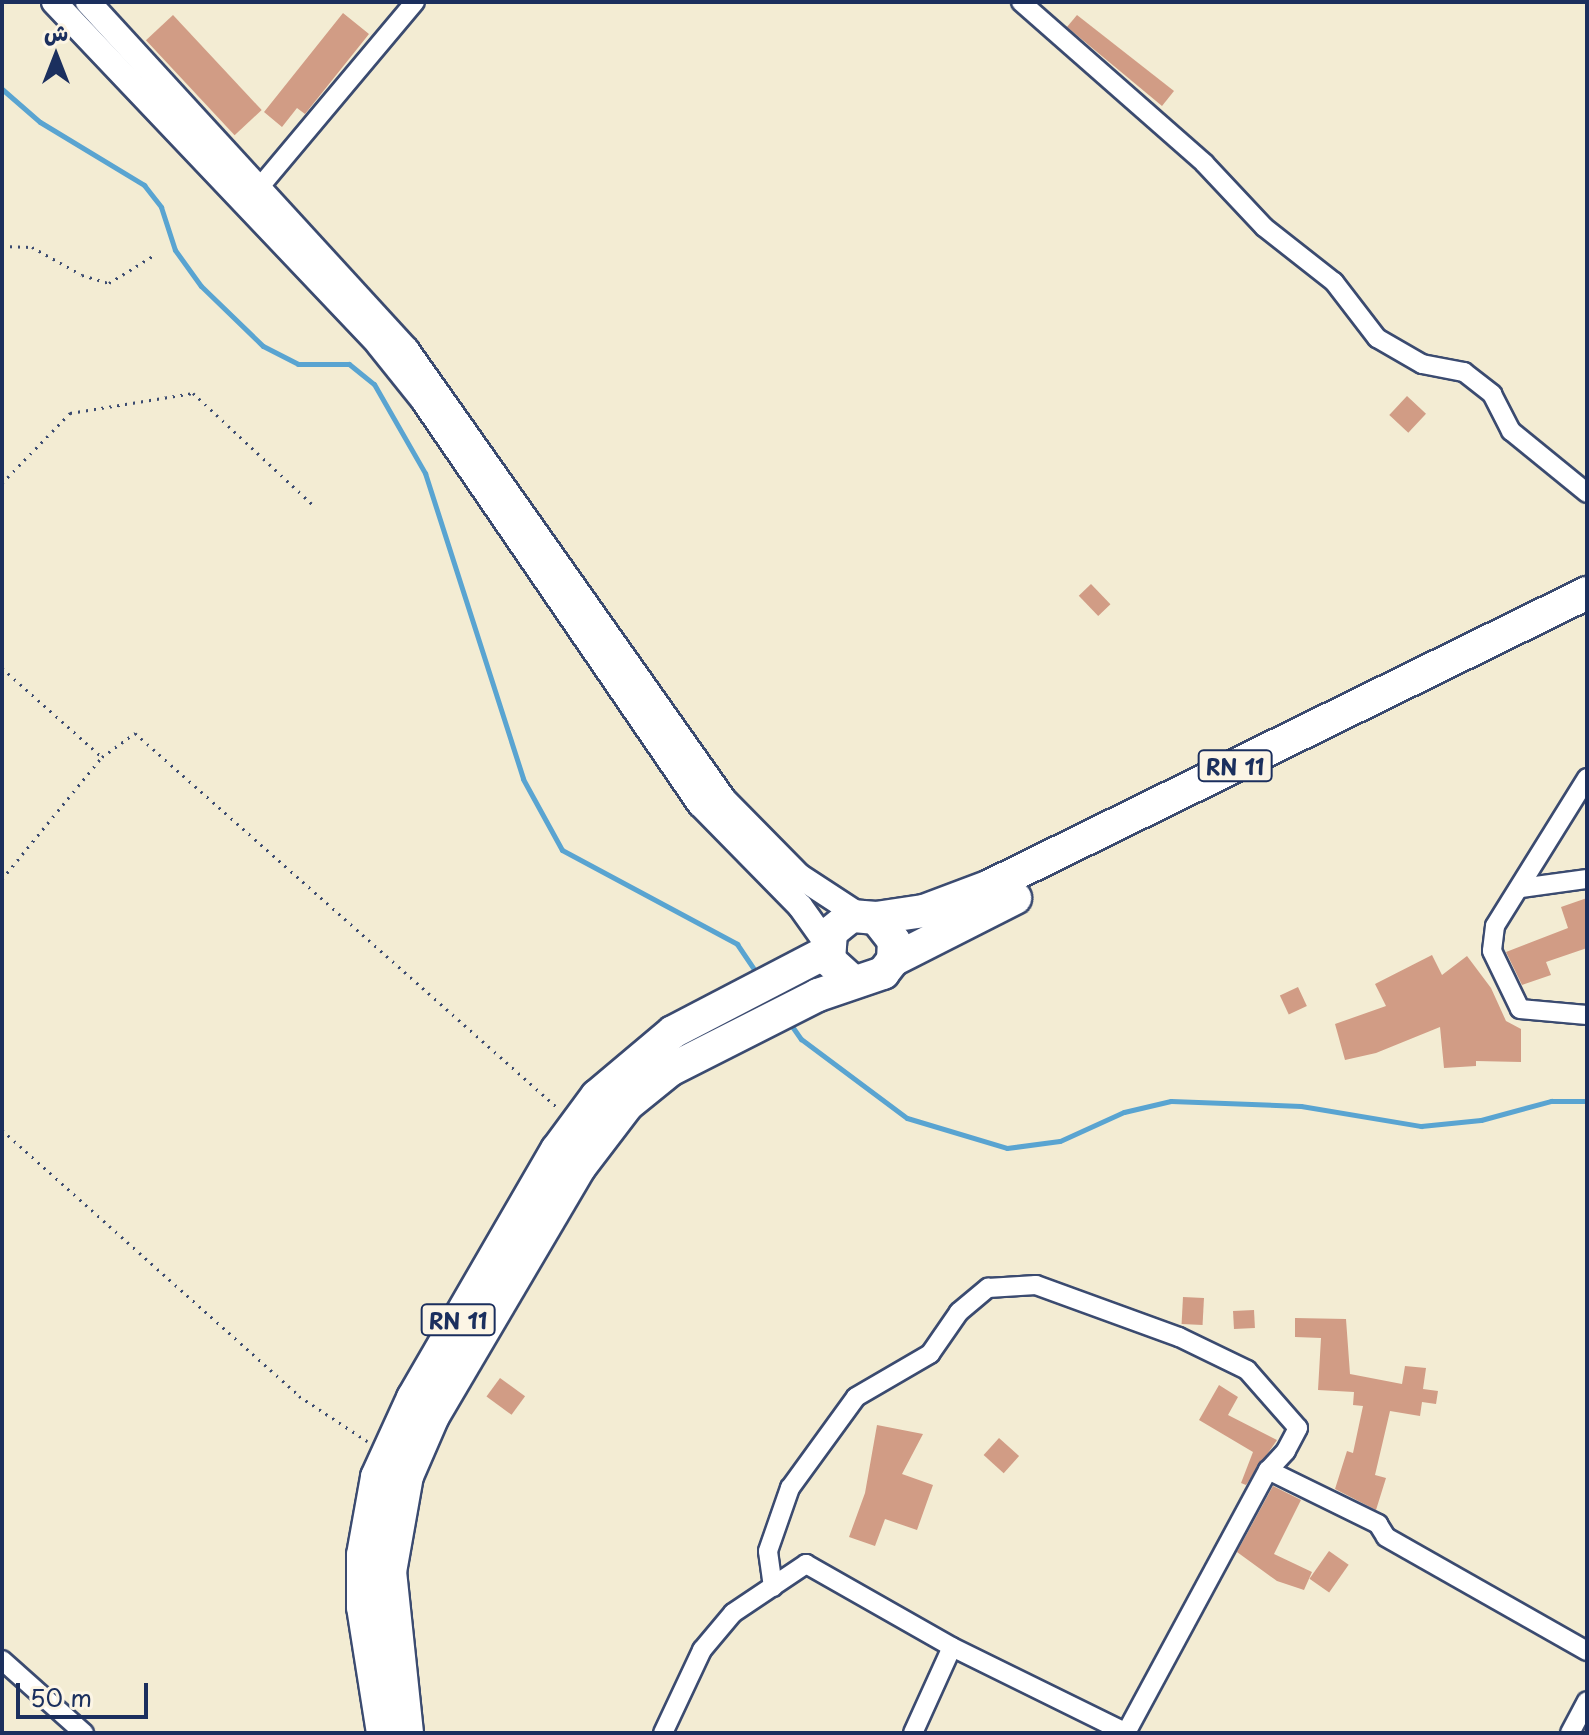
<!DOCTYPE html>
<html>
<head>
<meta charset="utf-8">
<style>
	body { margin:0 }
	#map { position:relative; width:1589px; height:1735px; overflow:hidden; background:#f3ecd3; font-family:"Playpen Sans","Playpen Sans Arabic",sans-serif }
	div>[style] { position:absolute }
	.stream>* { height:5px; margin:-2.5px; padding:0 2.5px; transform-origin:2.5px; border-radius:2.5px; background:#59a4d1 }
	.building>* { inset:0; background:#d19c85; transform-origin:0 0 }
	.path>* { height:3px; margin-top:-1.5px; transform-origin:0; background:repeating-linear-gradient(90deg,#3b4b70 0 2px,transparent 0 8px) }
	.roads { filter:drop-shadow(2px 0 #3b4b70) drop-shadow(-2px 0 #3b4b70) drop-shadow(0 2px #3b4b70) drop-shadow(0 -2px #3b4b70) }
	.street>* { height:18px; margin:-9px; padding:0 9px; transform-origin:9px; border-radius:9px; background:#fff }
	.secondary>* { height:24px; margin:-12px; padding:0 12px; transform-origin:12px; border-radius:12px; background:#fff }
	.highway>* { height:32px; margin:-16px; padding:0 16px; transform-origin:16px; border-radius:16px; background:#fff }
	span { translate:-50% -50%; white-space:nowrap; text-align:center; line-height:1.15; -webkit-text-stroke:6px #fcf5e5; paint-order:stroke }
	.shield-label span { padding:2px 6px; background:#fcf5e5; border:2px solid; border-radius:6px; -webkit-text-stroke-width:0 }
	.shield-label { font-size:22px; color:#1b2f5e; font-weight:700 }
	.frame { position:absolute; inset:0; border:4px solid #1b2f5e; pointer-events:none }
	.north { position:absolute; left:16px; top:16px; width:80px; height:80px; -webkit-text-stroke:6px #fcf5e5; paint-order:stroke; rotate:0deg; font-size:22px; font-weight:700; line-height:32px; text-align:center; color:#1b2f5e }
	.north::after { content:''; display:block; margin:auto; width:28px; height:36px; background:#1b2f5e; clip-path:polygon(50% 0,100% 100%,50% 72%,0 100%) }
	.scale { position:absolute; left:16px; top:1683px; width:132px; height:36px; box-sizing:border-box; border:4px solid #1b2f5e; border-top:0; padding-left:10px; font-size:24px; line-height:28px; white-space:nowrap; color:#1b2f5e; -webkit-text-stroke:6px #fcf5e5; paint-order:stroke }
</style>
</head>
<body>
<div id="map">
	<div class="stream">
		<div style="left:2px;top:89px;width:50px;rotate:41deg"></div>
		<div style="left:40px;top:122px;width:122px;rotate:31.2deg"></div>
		<div style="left:144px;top:185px;width:28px;rotate:52deg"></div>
		<div style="left:161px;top:207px;width:45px;rotate:72deg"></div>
		<div style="left:175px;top:250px;width:44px;rotate:54.2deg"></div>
		<div style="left:201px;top:286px;width:86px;rotate:44.1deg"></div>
		<div style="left:263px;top:346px;width:39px;rotate:27deg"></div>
		<div style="left:298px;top:364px;width:51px"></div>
		<div style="left:349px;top:364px;width:32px;rotate:39deg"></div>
		<div style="left:374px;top:384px;width:103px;rotate:60.2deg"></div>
		<div style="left:425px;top:473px;width:321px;rotate:72.2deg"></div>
		<div style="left:523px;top:779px;width:81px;rotate:61.2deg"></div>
		<div style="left:562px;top:850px;width:199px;rotate:28.2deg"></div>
		<div style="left:737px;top:944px;width:40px;rotate:56deg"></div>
		<div style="left:789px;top:1022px;width:21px;rotate:55deg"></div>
		<div style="left:801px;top:1039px;width:132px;rotate:36.7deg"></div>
		<div style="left:907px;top:1118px;width:104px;rotate:16.7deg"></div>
		<div style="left:1007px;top:1148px;width:53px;rotate:-7.5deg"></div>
		<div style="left:1060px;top:1141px;width:70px;rotate:-24.4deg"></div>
		<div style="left:1124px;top:1112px;width:48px;rotate:-13.2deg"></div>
		<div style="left:1171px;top:1101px;width:130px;rotate:2.2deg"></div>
		<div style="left:1301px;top:1106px;width:122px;rotate:9.5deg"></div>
		<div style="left:1421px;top:1126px;width:60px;rotate:-5.7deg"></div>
		<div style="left:1481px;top:1120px;width:73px;rotate:-15.2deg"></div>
		<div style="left:1551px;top:1101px;width:36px"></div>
	</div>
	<div class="building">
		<div style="clip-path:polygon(343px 13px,369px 34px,305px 114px,297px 108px,282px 127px,264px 112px)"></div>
		<div style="left:173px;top:15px;width:130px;height:37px;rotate:47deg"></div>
		<div style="clip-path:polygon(1077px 15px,1174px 91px,1162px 106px,1067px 27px)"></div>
		<div style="left:1407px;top:396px;width:26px;height:26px;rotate:43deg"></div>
		<div style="left:1091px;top:584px;width:28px;height:17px;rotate:46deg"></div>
		<div style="clip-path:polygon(1587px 898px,1587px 948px,1546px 962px,1551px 975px,1522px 985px,1506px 952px,1568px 928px,1561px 907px)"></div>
		<div style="clip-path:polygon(1432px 955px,1442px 975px,1467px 956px,1491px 988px,1506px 1021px,1521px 1029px,1521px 1062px,1476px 1061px,1476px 1066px,1444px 1068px,1440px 1027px,1376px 1053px,1345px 1060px,1335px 1024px,1386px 1006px,1375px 984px)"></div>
		<div style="left:1298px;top:987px;width:21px;height:20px;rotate:65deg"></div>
		<div style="left:1183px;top:1297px;width:21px;height:27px;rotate:3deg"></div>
		<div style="left:1254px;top:1310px;width:18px;height:21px;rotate:87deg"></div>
		<div style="clip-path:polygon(1295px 1318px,1346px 1319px,1350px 1374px,1402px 1384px,1405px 1366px,1426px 1368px,1423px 1389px,1438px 1391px,1436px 1404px,1422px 1402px,1420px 1416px,1390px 1411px,1375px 1475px,1386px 1478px,1376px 1510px,1335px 1489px,1347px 1451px,1353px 1453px,1363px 1406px,1353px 1405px,1354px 1392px,1318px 1390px,1321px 1338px,1295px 1337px)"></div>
		<div style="left:500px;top:1378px;width:31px;height:23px;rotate:36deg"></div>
		<div style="clip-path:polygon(1219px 1385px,1238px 1397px,1228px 1415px,1277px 1440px,1246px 1485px,1241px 1483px,1253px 1452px,1199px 1420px)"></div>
		<div style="clip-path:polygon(877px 1425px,923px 1434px,902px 1474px,933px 1485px,917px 1530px,885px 1519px,875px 1546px,849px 1537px,865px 1493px)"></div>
		<div style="left:999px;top:1438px;width:27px;height:23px;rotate:42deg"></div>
		<div style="clip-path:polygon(1273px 1486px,1301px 1500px,1274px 1554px,1312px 1572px,1304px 1590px,1277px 1581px,1237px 1552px)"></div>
		<div style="left:1329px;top:1551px;width:24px;height:34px;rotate:35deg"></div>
	</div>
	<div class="path">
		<div style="left:2px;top:246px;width:30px;rotate:2deg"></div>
		<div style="left:32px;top:247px;width:57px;rotate:29.2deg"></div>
		<div style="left:82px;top:275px;width:28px;rotate:17deg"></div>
		<div style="left:109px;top:283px;width:55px;rotate:-31.7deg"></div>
		<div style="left:2px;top:483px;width:98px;rotate:-45.8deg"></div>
		<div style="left:70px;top:413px;width:125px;rotate:-9.2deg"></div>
		<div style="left:193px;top:393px;width:164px;rotate:43deg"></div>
		<div style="left:2px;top:668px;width:134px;rotate:41.7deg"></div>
		<div style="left:102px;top:757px;width:41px;rotate:-36deg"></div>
		<div style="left:135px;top:733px;width:565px;rotate:41.56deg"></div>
		<div style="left:2px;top:879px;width:158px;rotate:-50.7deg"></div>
		<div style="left:2px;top:1130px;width:399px;rotate:41.8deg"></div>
		<div style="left:299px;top:1396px;width:82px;rotate:33.5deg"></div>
	</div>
	<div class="roads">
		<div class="street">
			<div style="left:1021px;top:2px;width:244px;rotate:41.3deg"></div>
			<div style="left:1204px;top:163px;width:88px;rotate:46.8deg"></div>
			<div style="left:1264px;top:227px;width:89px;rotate:38.2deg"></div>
			<div style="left:1334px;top:282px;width:71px;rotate:52.5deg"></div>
			<div style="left:1377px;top:338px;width:52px;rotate:30deg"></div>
			<div style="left:1422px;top:364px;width:43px;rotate:10.8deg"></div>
			<div style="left:1464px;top:372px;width:36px;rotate:38deg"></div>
			<div style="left:1492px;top:394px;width:42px;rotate:62.8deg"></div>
			<div style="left:1511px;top:431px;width:98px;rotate:39.2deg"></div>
			<div style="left:258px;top:189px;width:244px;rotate:-50deg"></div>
			<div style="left:1587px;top:778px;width:174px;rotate:121.9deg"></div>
			<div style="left:1495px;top:926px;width:25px;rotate:97deg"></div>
			<div style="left:1492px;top:951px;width:64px;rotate:64.2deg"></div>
			<div style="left:1520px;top:1009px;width:67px;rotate:5.1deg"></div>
			<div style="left:1521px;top:888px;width:67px;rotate:-7.8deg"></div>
			<div style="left:1268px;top:1470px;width:123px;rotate:26.1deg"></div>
			<div style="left:1378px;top:1524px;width:15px;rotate:58deg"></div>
			<div style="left:1386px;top:1537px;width:231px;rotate:29.6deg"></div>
			<div style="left:773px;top:1587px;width:36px;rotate:-98deg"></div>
			<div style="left:768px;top:1551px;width:67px;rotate:-70.8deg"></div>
			<div style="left:790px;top:1488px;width:112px;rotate:-54deg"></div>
			<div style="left:856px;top:1397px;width:86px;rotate:-30.2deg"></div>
			<div style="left:930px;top:1354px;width:51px;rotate:-55.4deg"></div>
			<div style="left:959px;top:1312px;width:38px;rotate:-40deg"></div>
			<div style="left:988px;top:1288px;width:48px;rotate:-3.6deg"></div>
			<div style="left:1036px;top:1285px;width:152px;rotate:20deg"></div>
			<div style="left:1179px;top:1337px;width:76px;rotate:25.9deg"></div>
			<div style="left:1247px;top:1370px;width:77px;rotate:48.7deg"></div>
			<div style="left:1298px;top:1428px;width:26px;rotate:118deg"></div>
			<div style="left:1286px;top:1451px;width:26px;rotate:133deg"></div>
			<div style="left:1268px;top:1470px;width:299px;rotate:118.4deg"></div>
			<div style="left:2px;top:1660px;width:110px;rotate:41.7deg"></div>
			<div style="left:663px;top:1733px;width:92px;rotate:-64.8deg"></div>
			<div style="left:702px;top:1650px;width:48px;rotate:-50deg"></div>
			<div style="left:733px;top:1613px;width:88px;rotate:-33.9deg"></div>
			<div style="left:806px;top:1564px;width:168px;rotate:29.6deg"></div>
			<div style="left:952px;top:1647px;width:195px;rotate:26.2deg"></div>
			<div style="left:913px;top:1733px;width:94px;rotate:-65.6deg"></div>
			<div style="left:1570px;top:1733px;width:36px;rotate:-62deg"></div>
		</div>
		<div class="secondary">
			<div style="left:54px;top:2px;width:473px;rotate:46.5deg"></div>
			<div style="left:379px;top:345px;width:70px;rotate:51.3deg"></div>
			<div style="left:423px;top:400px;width:490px;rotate:55.6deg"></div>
			<div style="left:700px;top:804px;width:143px;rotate:45.6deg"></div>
			<div style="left:800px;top:906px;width:47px;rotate:54.6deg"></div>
			<div style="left:88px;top:2px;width:471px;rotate:47.5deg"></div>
			<div style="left:406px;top:349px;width:552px;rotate:54.81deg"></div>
			<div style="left:724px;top:800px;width:107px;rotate:45.4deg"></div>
			<div style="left:799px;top:876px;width:69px;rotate:33.2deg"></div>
		</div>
		<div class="highway">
			<div style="left:876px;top:918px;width:49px;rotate:-8.3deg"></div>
			<div style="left:924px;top:911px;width:71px;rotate:-20.7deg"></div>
			<div style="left:990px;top:886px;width:665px;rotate:-26.14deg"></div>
			<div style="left:893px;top:960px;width:137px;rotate:-26.9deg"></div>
			<div style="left:383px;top:1733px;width:128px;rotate:-99deg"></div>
			<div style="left:363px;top:1607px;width:52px;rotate:-90deg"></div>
			<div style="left:363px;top:1555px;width:79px;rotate:-79.8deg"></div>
			<div style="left:377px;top:1477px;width:87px;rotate:-65.5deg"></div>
			<div style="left:413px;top:1398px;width:287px;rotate:-59.9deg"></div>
			<div style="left:557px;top:1150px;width:67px;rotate:-53.5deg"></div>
			<div style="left:597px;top:1096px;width:99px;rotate:-40.1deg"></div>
			<div style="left:673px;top:1032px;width:174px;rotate:-27.5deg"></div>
			<div style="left:407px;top:1733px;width:162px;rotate:-96deg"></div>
			<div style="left:390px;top:1572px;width:97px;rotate:-80deg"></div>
			<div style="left:407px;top:1476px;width:65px;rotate:-66.6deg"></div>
			<div style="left:433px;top:1416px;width:288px;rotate:-59.5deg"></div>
			<div style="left:579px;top:1168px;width:81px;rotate:-52.6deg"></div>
			<div style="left:628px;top:1104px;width:54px;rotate:-39deg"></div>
			<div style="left:670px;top:1070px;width:166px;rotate:-26.9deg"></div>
			<div style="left:818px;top:995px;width:69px;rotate:-18.7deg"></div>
			<div style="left:883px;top:973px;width:16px;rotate:-52deg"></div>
			<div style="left:893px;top:960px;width:19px;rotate:-87deg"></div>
			<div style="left:894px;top:941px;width:29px;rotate:-128deg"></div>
			<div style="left:876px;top:918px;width:25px;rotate:-175deg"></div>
			<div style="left:851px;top:916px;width:26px;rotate:141deg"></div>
			<div style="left:831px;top:932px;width:28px;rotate:94deg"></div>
			<div style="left:829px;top:960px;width:30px;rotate:42deg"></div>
		</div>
	</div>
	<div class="shield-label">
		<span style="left:1235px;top:766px">RN 11</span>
		<span style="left:458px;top:1320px">RN 11</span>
	</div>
	<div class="frame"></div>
	<div class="north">ش</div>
	<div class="scale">50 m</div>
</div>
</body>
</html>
